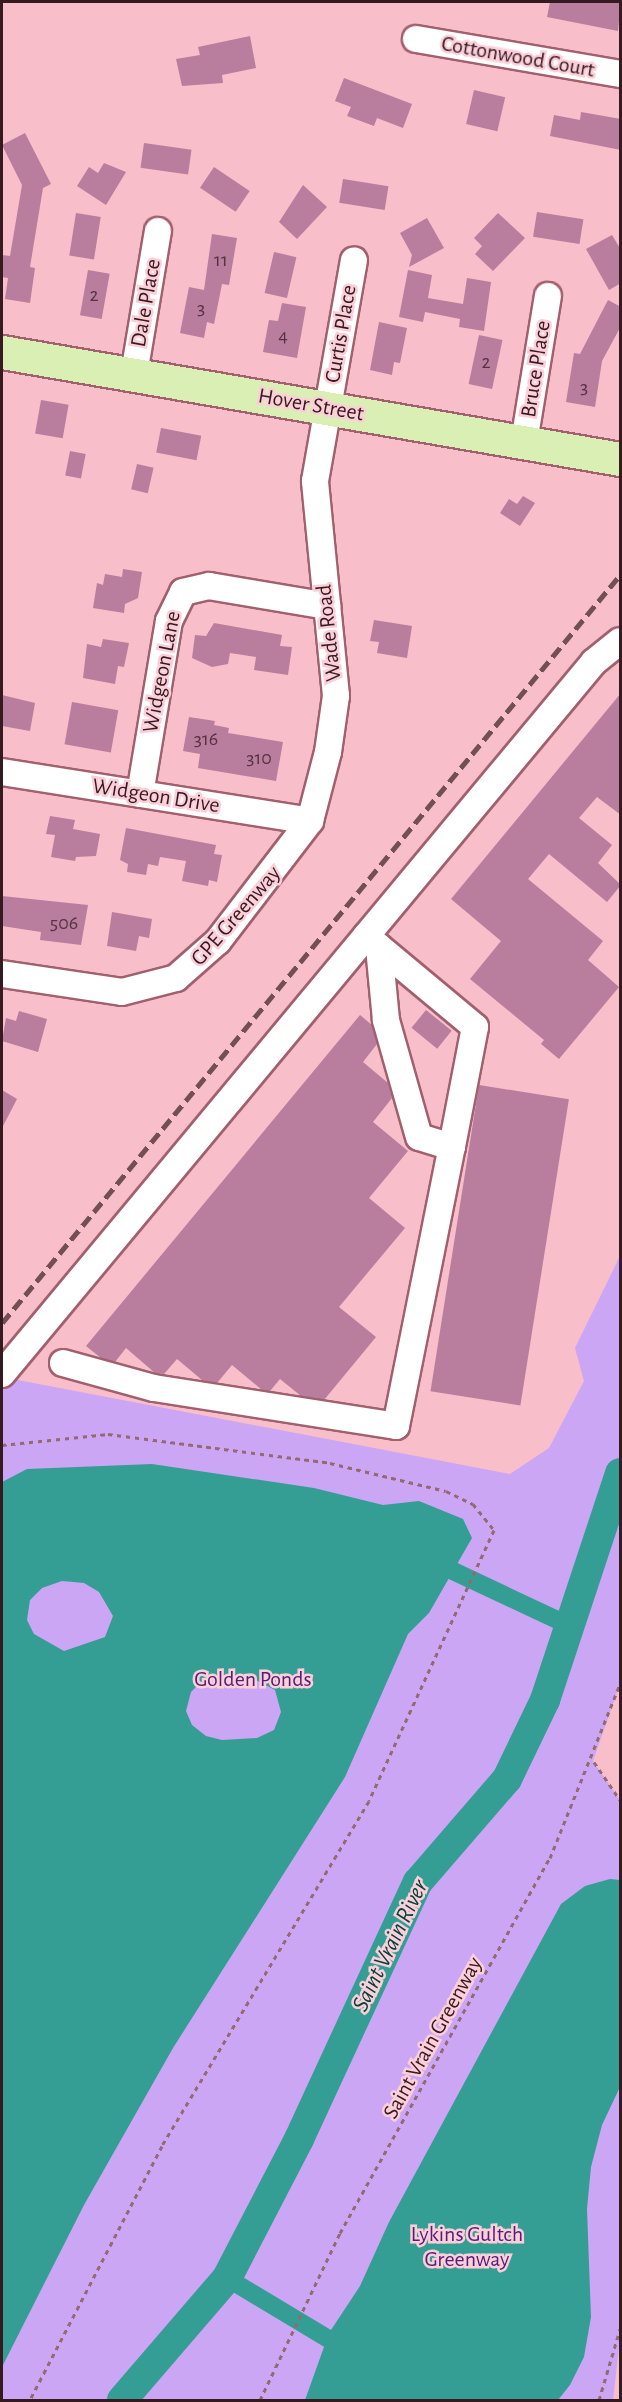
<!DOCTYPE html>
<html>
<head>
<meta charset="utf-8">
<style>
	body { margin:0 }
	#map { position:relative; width:622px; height:2402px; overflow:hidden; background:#f8bec9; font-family:"Alegreya Sans",sans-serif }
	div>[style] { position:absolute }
	.green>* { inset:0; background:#cba6f5 }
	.water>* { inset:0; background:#359e94 }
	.canal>* { height:18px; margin:-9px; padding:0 9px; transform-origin:9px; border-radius:9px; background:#359e94 }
	.river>* { height:30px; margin:-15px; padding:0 15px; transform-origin:15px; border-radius:15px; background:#359e94 }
	.building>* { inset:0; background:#b97d9e; transform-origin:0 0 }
	.path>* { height:3px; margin-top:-1.5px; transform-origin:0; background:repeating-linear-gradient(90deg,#936972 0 4.5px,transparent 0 9px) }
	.roads { filter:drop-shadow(2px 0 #a1606e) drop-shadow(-2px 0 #a1606e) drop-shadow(0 2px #a1606e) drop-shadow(0 -2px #a1606e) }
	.minor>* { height:26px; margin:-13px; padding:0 13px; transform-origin:13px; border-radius:13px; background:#fff }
	.major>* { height:33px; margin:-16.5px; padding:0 16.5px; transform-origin:16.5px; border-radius:16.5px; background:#d9efb3 }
	.rail>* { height:4.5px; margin-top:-2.25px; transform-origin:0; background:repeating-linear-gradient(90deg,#724e55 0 12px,transparent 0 18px) }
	span { translate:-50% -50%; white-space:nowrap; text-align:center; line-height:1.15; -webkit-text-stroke:5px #fccfd8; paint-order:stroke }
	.number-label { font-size:20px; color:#563340 }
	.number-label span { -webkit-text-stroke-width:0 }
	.street-label { font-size:22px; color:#351a20 }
	.park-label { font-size:22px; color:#521e7b }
	.water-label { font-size:24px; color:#02433e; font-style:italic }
	.frame { position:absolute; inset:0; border:3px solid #351a20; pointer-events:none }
</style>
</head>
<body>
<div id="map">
	<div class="green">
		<div style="clip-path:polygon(620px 1256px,620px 1684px,593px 1761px,620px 1800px,620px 2339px,613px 2400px,2px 2400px,2px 1377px,510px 1474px,549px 1448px,584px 1381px,575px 1348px)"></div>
	</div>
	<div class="water">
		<div style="clip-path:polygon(evenodd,152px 1464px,314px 1488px,383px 1505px,419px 1501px,463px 1519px,472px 1538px,429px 1613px,408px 1634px,345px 1777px,173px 2048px,84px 2205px,2px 2367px,2px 1482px,27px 1469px,152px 1464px,62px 1581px,84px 1583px,99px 1592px,113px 1616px,105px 1637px,64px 1651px,34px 1634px,27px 1620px,30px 1600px,42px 1588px,62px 1581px,152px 1464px,221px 1676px,250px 1677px,275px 1690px,281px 1712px,274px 1730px,257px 1738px,222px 1740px,206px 1736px,192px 1725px,186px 1711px,191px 1692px,199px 1684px,221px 1676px)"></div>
		<div style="clip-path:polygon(610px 1879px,620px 1880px,620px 2087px,602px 2125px,591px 2167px,587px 2209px,591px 2317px,584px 2357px,570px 2385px,558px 2400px,305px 2400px,329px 2333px,360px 2286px,389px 2222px,561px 1904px,585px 1886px)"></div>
	</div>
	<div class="canal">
		<div style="left:451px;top:1570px;width:129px;rotate:25.2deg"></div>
		<div style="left:227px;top:2278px;width:117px;rotate:31deg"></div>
	</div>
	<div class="river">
		<div style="left:122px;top:2400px;width:161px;rotate:-49.3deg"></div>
		<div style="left:227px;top:2278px;width:157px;rotate:-62.6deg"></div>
		<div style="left:299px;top:2139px;width:283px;rotate:-65.2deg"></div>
		<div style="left:418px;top:1882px;width:136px;rotate:-49.2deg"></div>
		<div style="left:507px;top:1779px;width:88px;rotate:-64.3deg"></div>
		<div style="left:545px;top:1700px;width:239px;rotate:-71.7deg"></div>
	</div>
	<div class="building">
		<div style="clip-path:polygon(550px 2px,621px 2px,618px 31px,547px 17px)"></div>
		<div style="clip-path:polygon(250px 36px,256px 68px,222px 75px,223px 83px,182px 86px,176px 59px,200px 55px,198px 47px)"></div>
		<div style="clip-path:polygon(344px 78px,412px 104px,403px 128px,377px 118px,374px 126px,347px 116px,351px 107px,335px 101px)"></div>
		<div style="left:474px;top:90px;width:32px;height:35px;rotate:13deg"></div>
		<div style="clip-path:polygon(581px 112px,621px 119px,621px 150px,550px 136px,554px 115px,580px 120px)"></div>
		<div style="clip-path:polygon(25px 133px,51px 184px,43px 188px,30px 267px,35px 268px,30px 303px,5px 299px,8px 278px,2px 277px,2px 255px,10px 256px,22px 185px,2px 145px)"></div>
		<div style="left:144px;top:143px;width:48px;height:25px;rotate:8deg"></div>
		<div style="clip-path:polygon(104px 163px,126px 172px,106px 205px,77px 186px,89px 167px,98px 173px)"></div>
		<div style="left:214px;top:167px;width:43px;height:25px;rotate:34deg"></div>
		<div style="left:343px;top:179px;width:46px;height:24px;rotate:9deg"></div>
		<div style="clip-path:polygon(303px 185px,327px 207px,297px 239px,279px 222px)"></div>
		<div style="left:537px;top:212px;width:47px;height:25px;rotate:9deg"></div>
		<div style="left:76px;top:213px;width:25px;height:43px;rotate:9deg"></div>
		<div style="clip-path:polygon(498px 213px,525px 238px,493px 271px,475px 254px,482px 246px,474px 238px)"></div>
		<div style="clip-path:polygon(427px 218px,444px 248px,409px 267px,412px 255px,400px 233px)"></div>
		<div style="clip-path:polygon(212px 234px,237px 238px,229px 285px,222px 284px,214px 324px,207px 322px,204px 338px,180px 333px,189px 287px,204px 290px)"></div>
		<div style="clip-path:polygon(612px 235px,621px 250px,621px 283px,609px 290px,586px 249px)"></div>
		<div style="left:274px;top:252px;width:23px;height:42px;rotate:13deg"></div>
		<div style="left:88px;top:270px;width:22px;height:46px;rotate:10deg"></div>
		<div style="clip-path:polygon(408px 270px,432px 275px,428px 298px,463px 304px,467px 278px,491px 282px,484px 331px,459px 327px,460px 319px,425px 312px,423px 322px,399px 317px)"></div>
		<div style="clip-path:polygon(608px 300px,621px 307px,621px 326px,602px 361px,595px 407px,566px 402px,574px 353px,580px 354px)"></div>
		<div style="clip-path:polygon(282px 303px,306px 307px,297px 358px,263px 352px,269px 320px,278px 321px)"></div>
		<div style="clip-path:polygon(379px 322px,407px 328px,400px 363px,394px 362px,392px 375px,370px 370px)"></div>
		<div style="left:479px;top:335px;width:24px;height:50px;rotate:12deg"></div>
		<div style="left:41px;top:400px;width:28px;height:34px;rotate:10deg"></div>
		<div style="left:161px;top:428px;width:41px;height:25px;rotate:11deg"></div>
		<div style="left:70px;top:451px;width:16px;height:25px;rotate:11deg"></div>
		<div style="left:137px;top:464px;width:17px;height:26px;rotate:13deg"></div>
		<div style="clip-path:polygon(523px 496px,535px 503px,520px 526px,500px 513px,509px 499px,517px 504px)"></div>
		<div style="clip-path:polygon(123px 569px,142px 572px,138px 598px,125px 604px,124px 613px,93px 608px,97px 583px,103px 585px,105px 574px,122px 577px)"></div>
		<div style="clip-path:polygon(374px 620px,412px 626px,407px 658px,377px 653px,379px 642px,370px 641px)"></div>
		<div style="clip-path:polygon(214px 623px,282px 635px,280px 646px,292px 647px,288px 675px,254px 670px,256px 657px,230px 653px,228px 664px,212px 667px,192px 658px,195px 635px,206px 636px)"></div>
		<div style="clip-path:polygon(103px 639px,129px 643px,124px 667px,118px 666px,115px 684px,83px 678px,87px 644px,101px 647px)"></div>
		<div style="clip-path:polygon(621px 693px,621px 815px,597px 797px,579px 818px,612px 845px,598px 863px,621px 885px,607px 902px,549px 854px,528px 879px,603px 941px,588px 960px,619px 987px,559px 1059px,541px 1044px,544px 1040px,470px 979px,501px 941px,451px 899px)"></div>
		<div style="clip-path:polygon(2px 695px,35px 703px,30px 731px,2px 726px)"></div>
		<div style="left:72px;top:702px;width:47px;height:43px;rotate:10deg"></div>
		<div style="clip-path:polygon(189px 717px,215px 721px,214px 725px,229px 728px,228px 733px,283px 742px,276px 781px,198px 768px,200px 754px,183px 751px)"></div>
		<div style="clip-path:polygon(50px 816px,75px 820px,73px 829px,100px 834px,96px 856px,76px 857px,75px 861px,51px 857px,55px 835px,46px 834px)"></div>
		<div style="clip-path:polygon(126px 828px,216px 845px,214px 854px,222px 855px,217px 882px,209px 880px,208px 886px,182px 881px,186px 861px,160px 857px,158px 866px,148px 864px,146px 875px,127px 872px,128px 864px,120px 860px)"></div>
		<div style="clip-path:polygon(2px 896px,88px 905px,81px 945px,40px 940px,41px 932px,2px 926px)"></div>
		<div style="clip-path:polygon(112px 912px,152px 919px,149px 938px,139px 936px,136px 951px,107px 946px)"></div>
		<div style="left:426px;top:1010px;width:33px;height:23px;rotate:39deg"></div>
		<div style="clip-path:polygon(19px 1011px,47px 1019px,38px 1052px,2px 1041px,6px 1018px,16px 1021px)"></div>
		<div style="clip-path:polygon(360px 1015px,372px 1025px,377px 1044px,363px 1062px,388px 1083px,392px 1098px,373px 1122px,408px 1151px,369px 1198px,405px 1228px,339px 1307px,376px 1337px,324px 1400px,301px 1396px,280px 1379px,270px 1391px,262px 1390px,232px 1365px,217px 1383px,202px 1380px,177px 1359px,164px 1374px,155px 1373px,126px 1348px,115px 1362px,101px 1358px,86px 1346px)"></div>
		<div style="left:479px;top:1085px;width:91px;height:310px;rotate:9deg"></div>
		<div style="clip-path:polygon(2px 1090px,17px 1099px,2px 1128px)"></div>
	</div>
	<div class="path">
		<div style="left:2px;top:1445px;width:107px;rotate:-5.9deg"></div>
		<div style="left:108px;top:1434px;width:224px;rotate:7.4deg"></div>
		<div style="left:330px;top:1463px;width:119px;rotate:13.6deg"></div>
		<div style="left:446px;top:1491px;width:30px;rotate:26deg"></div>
		<div style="left:473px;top:1504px;width:33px;rotate:51deg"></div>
		<div style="left:494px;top:1530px;width:298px;rotate:114.8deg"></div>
		<div style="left:369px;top:1801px;width:402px;rotate:121deg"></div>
		<div style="left:162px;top:2146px;width:286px;rotate:117.5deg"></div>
		<div style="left:594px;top:1762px;width:46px;rotate:55.6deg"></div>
		<div style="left:260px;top:2400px;width:185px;rotate:-64.4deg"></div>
		<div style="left:340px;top:2233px;width:430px;rotate:-60.8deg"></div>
		<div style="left:550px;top:1858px;width:188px;rotate:-68.1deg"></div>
		<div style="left:599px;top:2400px;width:74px;rotate:-73.5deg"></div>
	</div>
	<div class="roads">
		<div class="minor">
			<div style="left:416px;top:39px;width:207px;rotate:9.7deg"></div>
			<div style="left:134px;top:374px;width:145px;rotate:-80.5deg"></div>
			<div style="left:524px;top:442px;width:148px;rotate:-80.7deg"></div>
			<div style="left:2px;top:772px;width:312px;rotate:9deg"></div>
			<div style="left:140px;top:794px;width:175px;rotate:-80.5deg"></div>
			<div style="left:169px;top:621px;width:32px;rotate:-64deg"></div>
			<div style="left:183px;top:592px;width:27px;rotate:-13deg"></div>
			<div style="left:209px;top:586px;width:120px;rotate:9.6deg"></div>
			<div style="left:366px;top:936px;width:17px;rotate:40deg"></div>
			<div style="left:379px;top:947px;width:125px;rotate:39.8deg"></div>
			<div style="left:475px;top:1027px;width:122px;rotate:100.9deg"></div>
			<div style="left:452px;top:1147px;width:34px;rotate:-163deg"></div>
			<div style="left:419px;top:1137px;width:122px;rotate:-105.8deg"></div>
			<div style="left:386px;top:1020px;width:73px;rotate:-95.5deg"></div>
			<div style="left:2px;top:974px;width:121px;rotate:8.5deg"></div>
			<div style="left:122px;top:992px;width:56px;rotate:-14.5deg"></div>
			<div style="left:176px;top:978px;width:56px;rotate:-41.4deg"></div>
			<div style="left:218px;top:941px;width:151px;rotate:-52.5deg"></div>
			<div style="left:310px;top:821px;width:71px;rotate:-75.4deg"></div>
			<div style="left:328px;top:752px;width:57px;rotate:-81.9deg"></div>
			<div style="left:336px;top:696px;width:216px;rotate:-95.6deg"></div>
			<div style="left:315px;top:481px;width:224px;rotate:-80deg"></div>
			<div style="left:63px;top:1363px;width:94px;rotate:15.4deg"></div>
			<div style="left:154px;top:1388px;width:245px;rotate:8.9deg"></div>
			<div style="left:396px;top:1426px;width:285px;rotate:-78.7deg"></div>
			<div style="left:2px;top:1374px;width:926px;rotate:-50.26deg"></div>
			<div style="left:594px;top:662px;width:33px;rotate:-39deg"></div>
		</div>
		<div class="major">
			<div style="left:2px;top:352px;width:627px;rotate:9.82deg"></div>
		</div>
	</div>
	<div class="rail">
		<div style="left:2px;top:1323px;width:970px;rotate:-50.44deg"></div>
	</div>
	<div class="number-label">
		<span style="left:221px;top:260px">11</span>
		<span style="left:94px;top:295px">2</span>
		<span style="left:201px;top:308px">3</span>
		<span style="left:283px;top:336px">4</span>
		<span style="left:486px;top:362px">2</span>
		<span style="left:584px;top:387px">3</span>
		<span style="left:206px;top:739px">316</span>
		<span style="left:259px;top:758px">310</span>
		<span style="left:64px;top:923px">506</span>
	</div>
	<div class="street-label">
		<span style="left:518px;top:57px;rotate:10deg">Cottonwood Court</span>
		<span style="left:146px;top:303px;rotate:-80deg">Dale Place</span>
		<span style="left:341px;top:334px;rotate:-80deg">Curtis Place</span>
		<span style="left:536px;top:369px;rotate:-81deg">Bruce Place</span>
		<span style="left:311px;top:405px;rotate:10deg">Hover Street</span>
		<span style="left:329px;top:633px;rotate:-96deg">Wade Road</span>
		<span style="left:162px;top:672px;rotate:-79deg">Widgeon Lane</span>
		<span style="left:156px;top:796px;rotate:9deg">Widgeon Drive</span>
		<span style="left:236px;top:916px;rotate:-49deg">GPE Greenway</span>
		<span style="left:433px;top:2038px;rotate:-61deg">Saint Vrain Greenway</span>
	</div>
	<div class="park-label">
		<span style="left:253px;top:1680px">Golden Ponds</span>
		<span style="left:467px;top:2247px">Lykins Gultch<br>Greenway</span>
	</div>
	<div class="water-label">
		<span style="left:391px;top:1946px;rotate:-64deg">Saint Vrain River</span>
	</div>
	<div class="frame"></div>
</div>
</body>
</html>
